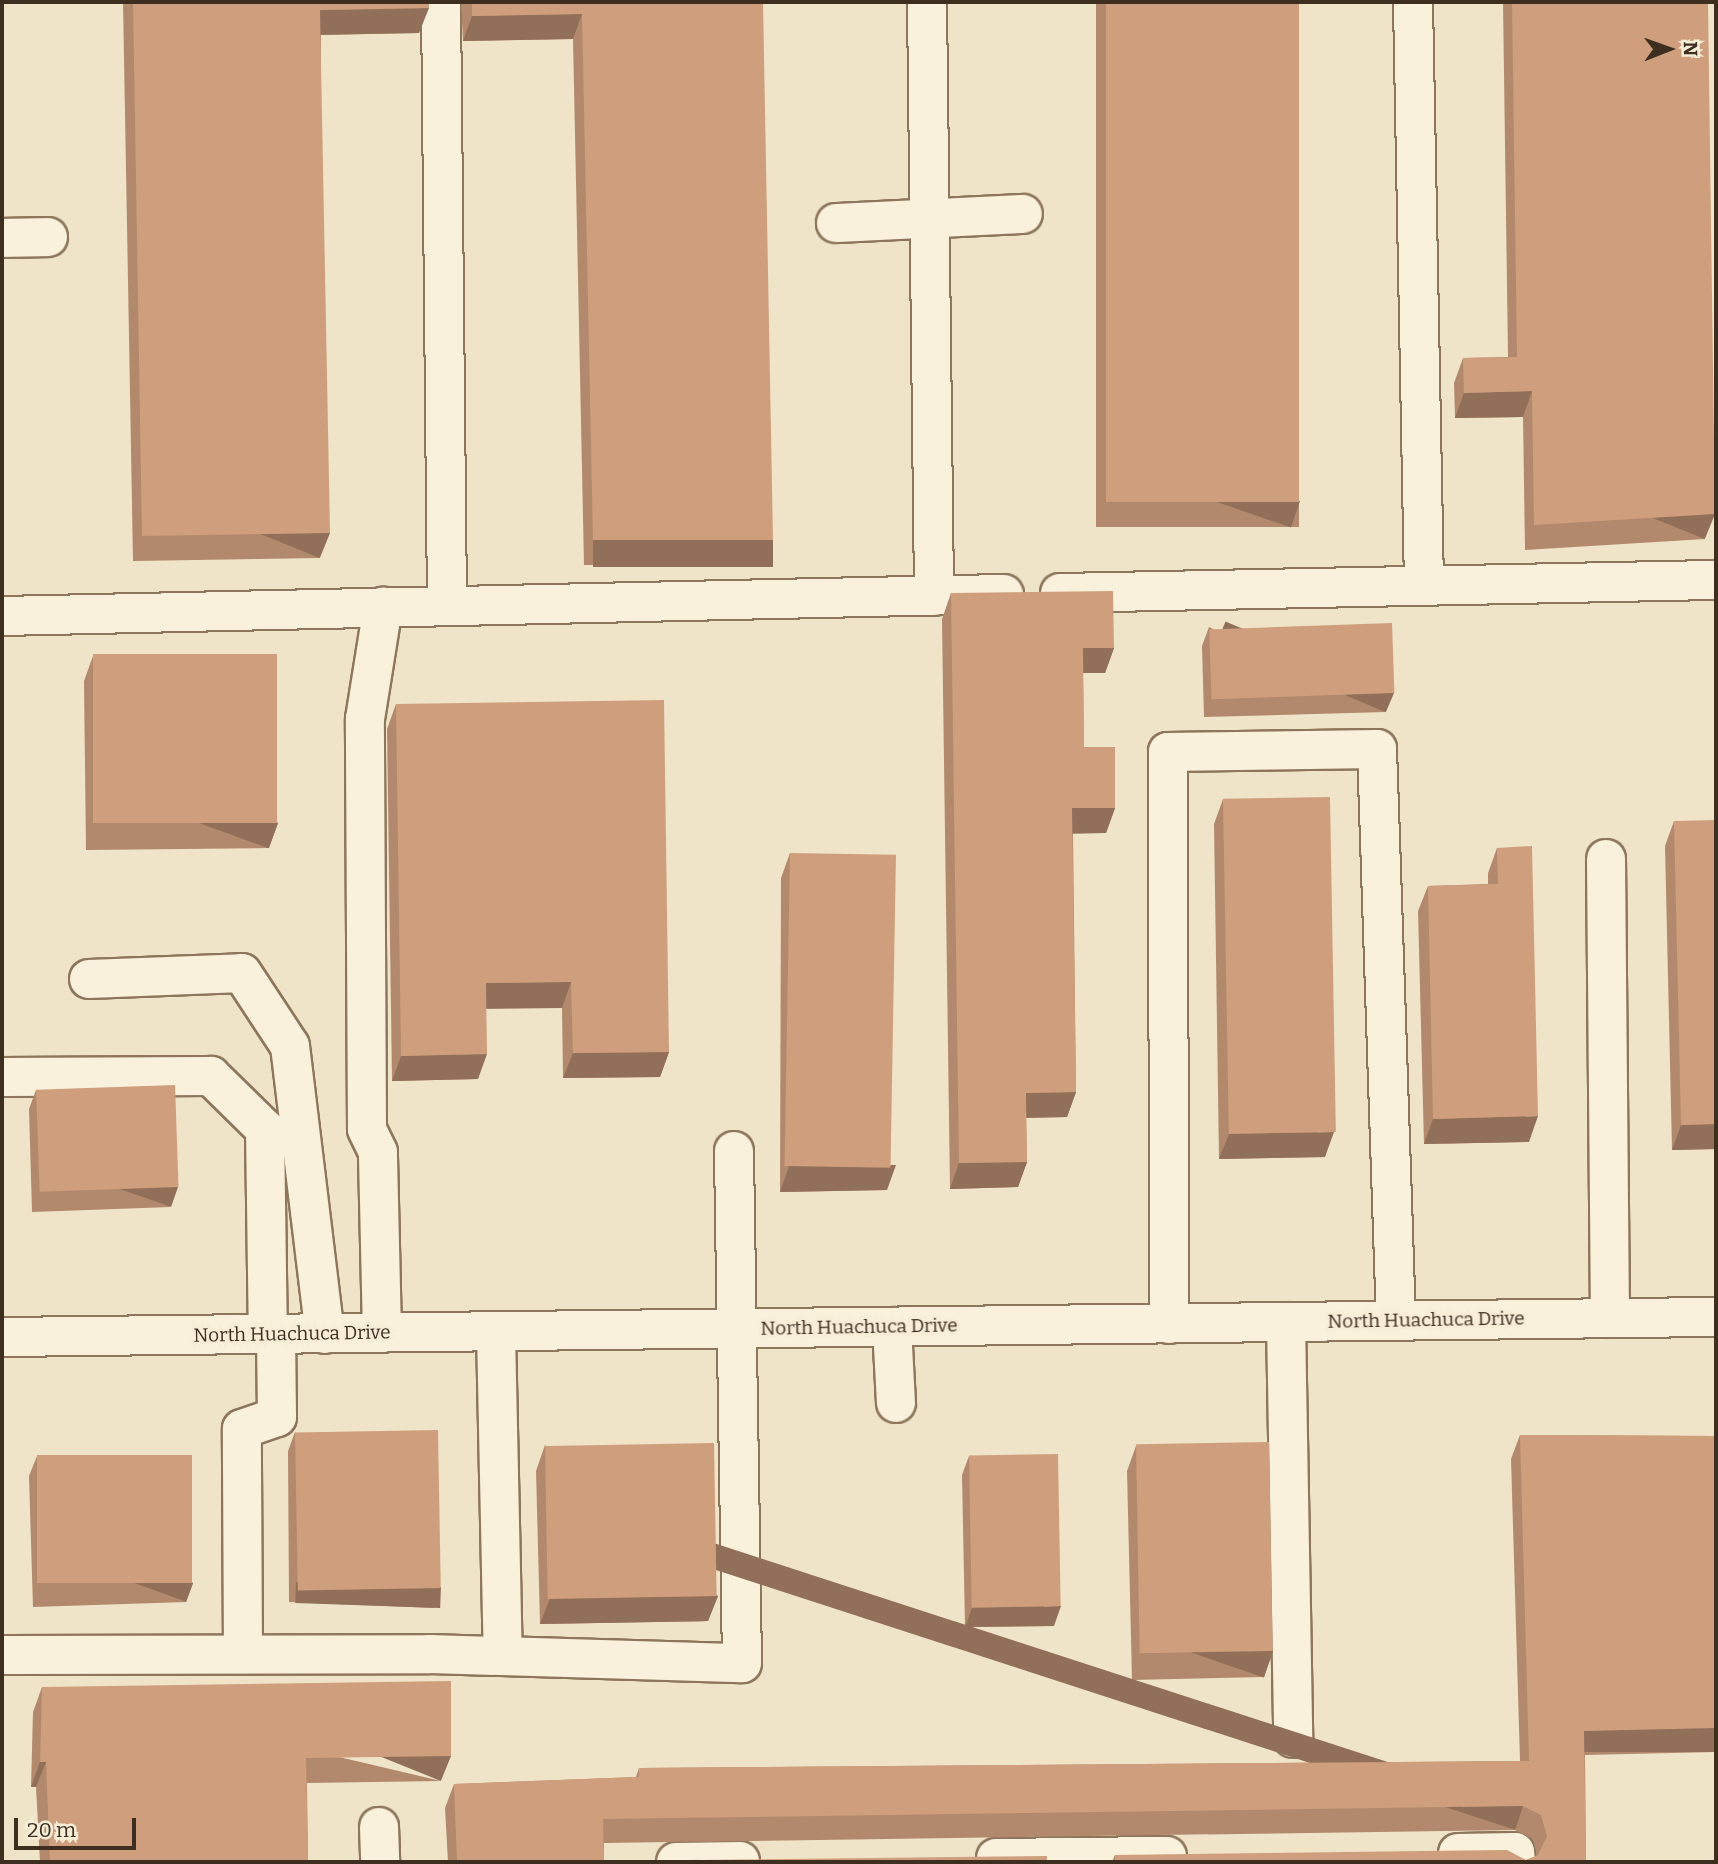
<!DOCTYPE html>
<html>
<head>
<meta charset="utf-8">
<style>
	body { margin:0 }
	#map { position:relative; width:1718px; height:1864px; overflow:hidden; background:#f0e4c8; font-family:Bitter,serif }
	div>[style] { position:absolute }
	.roads { filter:drop-shadow(2px 0 #8d765c) drop-shadow(-2px 0 #8d765c) drop-shadow(0 2px #8d765c) drop-shadow(0 -2px #8d765c) }
	.minor>* { height:38px; margin:-19px; padding:0 19px; transform-origin:19px; border-radius:19px; background:#faf1dc }
	.wall>* { inset:0; background:#b2896c; transform-origin:0 0 }
	.shaded-wall>* { inset:0; background:#916f58; transform-origin:0 0 }
	.building>* { inset:0; background:#cf9f7d; transform-origin:0 0 }
	span { translate:-50% -50%; white-space:nowrap; text-align:center; line-height:1.15; -webkit-text-stroke:6px #f7eed8; paint-order:stroke }
	.street-label { font-size:19px; color:#3d2e20 }
	.frame { position:absolute; inset:0; border:4px solid #3d2e20; pointer-events:none }
	.north { position:absolute; left:1634px; top:14px; width:70px; height:70px; -webkit-text-stroke:5px #f7eed8; paint-order:stroke; rotate:89deg; font-size:19px; font-weight:700; line-height:28px; text-align:center; color:#3d2e20 }
	.north::after { content:''; display:block; margin:auto; width:24px; height:32px; background:#3d2e20; clip-path:polygon(50% 0,100% 100%,50% 72%,0 100%) }
	.scale { position:absolute; left:14px; top:1818px; width:122px; height:32px; box-sizing:border-box; border:4px solid #3d2e20; border-top:0; padding-left:9px; font-size:21px; line-height:24px; white-space:nowrap; color:#3d2e20; -webkit-text-stroke:5px #f7eed8; paint-order:stroke }
</style>
</head>
<body>
<div id="map">
	<div class="roads">
		<div class="minor">
			<div style="left:441px;top:2px;width:603px;rotate:89.43deg"></div>
			<div style="left:927px;top:2px;width:594px;rotate:89.32deg"></div>
			<div style="left:1413px;top:2px;width:583px;rotate:88.92deg"></div>
			<div style="left:836px;top:223px;width:187px;rotate:-2.8deg"></div>
			<div style="left:2px;top:238px;width:46px;rotate:-1.2deg"></div>
			<div style="left:1060px;top:593px;width:656px;rotate:-1.14deg"></div>
			<div style="left:2px;top:616px;width:1002px;rotate:-1.26deg"></div>
			<div style="left:1606px;top:859px;width:459px;rotate:89.5deg"></div>
			<div style="left:89px;top:979px;width:153px;rotate:-2.2deg"></div>
			<div style="left:242px;top:973px;width:87px;rotate:56.7deg"></div>
			<div style="left:290px;top:1046px;width:290px;rotate:83.1deg"></div>
			<div style="left:2px;top:1077px;width:209px;rotate:-0.3deg"></div>
			<div style="left:211px;top:1076px;width:76px;rotate:44.5deg"></div>
			<div style="left:265px;top:1129px;width:206px;rotate:89.2deg"></div>
			<div style="left:1286px;top:1322px;width:416px;rotate:89deg"></div>
			<div style="left:1169px;top:1324px;width:572px;rotate:-90.1deg"></div>
			<div style="left:1168px;top:752px;width:209px;rotate:-0.8deg"></div>
			<div style="left:1377px;top:749px;width:572px;rotate:88.1deg"></div>
			<div style="left:892px;top:1327px;width:76px;rotate:87deg"></div>
			<div style="left:496px;top:1332px;width:324px;rotate:88.8deg"></div>
			<div style="left:382px;top:1333px;width:181px;rotate:-91.3deg"></div>
			<div style="left:378px;top:1152px;width:25px;rotate:-116deg"></div>
			<div style="left:367px;top:1129px;width:410px;rotate:-90.3deg"></div>
			<div style="left:365px;top:719px;width:114px;rotate:-80.9deg"></div>
			<div style="left:2px;top:1337px;width:1714px;rotate:-0.67deg"></div>
			<div style="left:243px;top:1654px;width:225px;rotate:-90.3deg"></div>
			<div style="left:242px;top:1429px;width:37px;rotate:-19deg"></div>
			<div style="left:277px;top:1417px;width:82px;rotate:-90.7deg"></div>
			<div style="left:2px;top:1655px;width:428px;rotate:-0.1deg"></div>
			<div style="left:430px;top:1654px;width:312px;rotate:1.7deg"></div>
			<div style="left:742px;top:1663px;width:512px;rotate:-90.9deg"></div>
			<div style="left:379px;top:1827px;width:35px;rotate:88deg"></div>
			<div style="left:1458px;top:1853px;width:57px;rotate:-1deg"></div>
			<div style="left:1515px;top:1852px;width:10px;rotate:84deg"></div>
			<div style="left:996px;top:1858px;width:171px;rotate:-0.7deg"></div>
			<div style="left:676px;top:1862px;width:64px;rotate:-0.9deg"></div>
		</div>
	</div>
	<div class="wall">
		<div style="clip-path:polygon(123px 2px,429px 2px,419px 33px,321px 35px,320px 558px,133px 561px)"></div>
		<div style="clip-path:polygon(461px 2px,763px 2px,764px 565px,584px 565px,573px 39px,463px 41px)"></div>
		<div style="left:1096px;top:2px;width:203px;height:525px"></div>
		<div style="clip-path:polygon(1503px 2px,1708px 2px,1705px 539px,1525px 550px,1523px 417px,1455px 418px,1454px 383px,1463px 358px,1508px 357px)"></div>
		<div style="clip-path:polygon(951px 593px,1114px 648px,1105px 673px,1083px 673px,1084px 747px,1115px 808px,1106px 833px,1073px 833px,1076px 1092px,1067px 1117px,1026px 1118px,1027px 1162px,1018px 1187px,950px 1189px,942px 619px)"></div>
		<div style="clip-path:polygon(1209px 627px,1386px 712px,1204px 717px,1202px 646px)"></div>
		<div style="clip-path:polygon(93px 656px,278px 823px,269px 848px,86px 850px,84px 681px)"></div>
		<div style="clip-path:polygon(396px 704px,669px 1052px,660px 1077px,563px 1078px,562px 1008px,486px 1008px,478px 1079px,392px 1081px,387px 729px)"></div>
		<div style="clip-path:polygon(1223px 799px,1325px 1157px,1219px 1159px,1214px 824px)"></div>
		<div style="clip-path:polygon(1674px 821px,1716px 1149px,1672px 1150px,1665px 846px)"></div>
		<div style="clip-path:polygon(1497px 848px,1529px 1142px,1424px 1144px,1418px 911px,1428px 886px,1488px 884px,1488px 873px)"></div>
		<div style="clip-path:polygon(790px 853px,887px 1190px,780px 1192px,781px 878px)"></div>
		<div style="clip-path:polygon(36px 1090px,171px 1207px,32px 1212px,29px 1109px)"></div>
		<div style="clip-path:polygon(295px 1432px,441px 1588px,434px 1608px,289px 1602px,288px 1451px)"></div>
		<div style="clip-path:polygon(1520px 1435px,1716px 1436px,1716px 1752px,1585px 1755px,1586px 1862px,1112px 1862px,1115px 1855px,1526px 1860px,1537px 1856px,1533px 1839px,1515px 1830px,604px 1843px,604px 1862px,448px 1862px,445px 1808px,454px 1784px,636px 1777px,639px 1768px,1520px 1761px,1511px 1459px)"></div>
		<div style="clip-path:polygon(545px 1445px,718px 1596px,708px 1621px,540px 1624px,536px 1471px)"></div>
		<div style="clip-path:polygon(1136px 1446px,1273px 1651px,1264px 1677px,1132px 1680px,1127px 1471px)"></div>
		<div style="clip-path:polygon(37px 1456px,193px 1583px,186px 1602px,33px 1607px,29px 1476px)"></div>
		<div style="clip-path:polygon(969px 1456px,1054px 1626px,965px 1627px,962px 1475px)"></div>
		<div style="clip-path:polygon(42px 1687px,441px 1781px,307px 1783px,308px 1862px,40px 1862px,36px 1787px,31px 1787px,33px 1712px)"></div>
	</div>
	<div class="shaded-wall">
		<div style="clip-path:polygon(429px 8px,419px 33px,311px 35px,320px 10px)"></div>
		<div style="clip-path:polygon(582px 14px,573px 39px,463px 41px,472px 16px)"></div>
		<div style="clip-path:polygon(1532px 391px,1523px 417px,1455px 418px,1464px 393px)"></div>
		<div style="left:1300px;top:501px;width:28px;height:193px;rotate:109deg"></div>
		<div style="left:1715px;top:514px;width:27px;height:181px;rotate:112deg"></div>
		<div style="left:330px;top:533px;width:27px;height:188px;rotate:112deg"></div>
		<div style="left:593px;top:540px;width:180px;height:27px"></div>
		<div style="clip-path:polygon(1083px 648px,1114px 648px,1105px 673px,1073px 673px)"></div>
		<div style="left:1394px;top:693px;width:21px;height:183px;rotate:113deg"></div>
		<div style="clip-path:polygon(1072px 808px,1115px 808px,1106px 833px,1063px 834px)"></div>
		<div style="left:278px;top:823px;width:27px;height:182px;rotate:110deg"></div>
		<div style="clip-path:polygon(571px 982px,562px 1008px,477px 1009px,486px 983px)"></div>
		<div style="clip-path:polygon(669px 1052px,660px 1077px,563px 1078px,573px 1053px)"></div>
		<div style="clip-path:polygon(487px 1054px,478px 1079px,392px 1081px,401px 1056px)"></div>
		<div style="clip-path:polygon(1076px 1092px,1067px 1117px,1017px 1118px,1026px 1093px)"></div>
		<div style="clip-path:polygon(1538px 1116px,1529px 1142px,1424px 1144px,1433px 1119px)"></div>
		<div style="clip-path:polygon(1716px 1124px,1716px 1149px,1672px 1150px,1681px 1125px)"></div>
		<div style="clip-path:polygon(1334px 1132px,1325px 1157px,1219px 1159px,1229px 1134px)"></div>
		<div style="clip-path:polygon(1027px 1162px,1018px 1187px,950px 1189px,959px 1163px)"></div>
		<div style="clip-path:polygon(896px 1165px,887px 1190px,780px 1192px,789px 1166px)"></div>
		<div style="left:178px;top:1187px;width:21px;height:139px;rotate:109deg"></div>
		<div style="left:296px;top:1582px;width:145px;height:21px;rotate:2deg"></div>
		<div style="left:193px;top:1583px;width:20px;height:153px;rotate:110deg"></div>
		<div style="clip-path:polygon(718px 1596px,708px 1621px,540px 1624px,550px 1598px)"></div>
		<div style="clip-path:polygon(1061px 1606px,1054px 1626px,965px 1627px,972px 1608px)"></div>
		<div style="left:1273px;top:1651px;width:28px;height:132px;rotate:109deg"></div>
		<div style="left:1716px;top:1728px;width:24px;height:132px;rotate:90deg"></div>
		<div style="left:451px;top:1756px;width:27px;height:145px;rotate:112deg"></div>
		<div style="clip-path:polygon(40px 1762px,46px 1762px,36px 1787px,31px 1787px)"></div>
		<div style="left:1523px;top:1806px;width:25px;height:920px;rotate:108deg"></div>
	</div>
	<div class="building">
		<div style="clip-path:polygon(133px 2px,429px 2px,429px 8px,320px 10px,330px 533px,142px 536px)"></div>
		<div style="clip-path:polygon(472px 2px,763px 2px,773px 540px,593px 540px,582px 14px,472px 16px)"></div>
		<div style="left:1106px;top:2px;width:193px;height:500px"></div>
		<div style="clip-path:polygon(1512px 2px,1708px 2px,1715px 514px,1534px 525px,1532px 391px,1464px 393px,1463px 358px,1517px 357px)"></div>
		<div style="clip-path:polygon(1113px 591px,1114px 648px,1083px 648px,1084px 747px,1115px 747px,1115px 808px,1072px 808px,1076px 1092px,1026px 1093px,1027px 1162px,959px 1163px,951px 593px)"></div>
		<div style="left:1392px;top:623px;width:70px;height:183px;rotate:88deg"></div>
		<div style="left:277px;top:654px;width:169px;height:184px;rotate:90deg"></div>
		<div style="clip-path:polygon(664px 700px,669px 1052px,573px 1053px,571px 982px,486px 983px,487px 1054px,401px 1056px,396px 704px)"></div>
		<div style="left:1330px;top:797px;width:335px;height:107px;rotate:89deg"></div>
		<div style="clip-path:polygon(1716px 820px,1716px 1124px,1681px 1125px,1674px 821px)"></div>
		<div style="clip-path:polygon(1532px 846px,1538px 1116px,1433px 1119px,1428px 886px,1498px 884px,1497px 848px)"></div>
		<div style="left:790px;top:853px;width:106px;height:313px;rotate:1deg"></div>
		<div style="left:175px;top:1085px;width:102px;height:139px;rotate:88deg"></div>
		<div style="left:438px;top:1430px;width:158px;height:143px;rotate:89deg"></div>
		<div style="clip-path:polygon(1520px 1435px,1716px 1436px,1716px 1728px,1584px 1731px,1586px 1862px,1115px 1862px,1115px 1855px,1507px 1850px,1526px 1860px,1538px 1855px,1547px 1836px,1541px 1815px,1523px 1806px,603px 1819px,604px 1862px,457px 1862px,454px 1784px,639px 1777px,639px 1768px,1529px 1761px)"></div>
		<div style="left:1269px;top:1442px;width:209px;height:133px;rotate:89deg"></div>
		<div style="left:714px;top:1443px;width:153px;height:169px;rotate:89deg"></div>
		<div style="left:1058px;top:1454px;width:152px;height:89px;rotate:89deg"></div>
		<div style="left:192px;top:1455px;width:128px;height:155px;rotate:90deg"></div>
		<div style="clip-path:polygon(451px 1681px,451px 1756px,306px 1758px,308px 1862px,50px 1862px,46px 1762px,40px 1762px,42px 1687px)"></div>
		<div style="clip-path:polygon(1047px 1856px,1047px 1862px,689px 1862px,689px 1860px)"></div>
	</div>
	<div class="street-label">
		<span style="left:1426px;top:1320px;rotate:-1deg">North Huachuca Drive</span>
		<span style="left:859px;top:1327px;rotate:-1deg">North Huachuca Drive</span>
		<span style="left:292px;top:1334px;rotate:-1deg">North Huachuca Drive</span>
	</div>
	<div class="frame"></div>
	<div class="north">N</div>
	<div class="scale">20 m</div>
</div>
</body>
</html>
